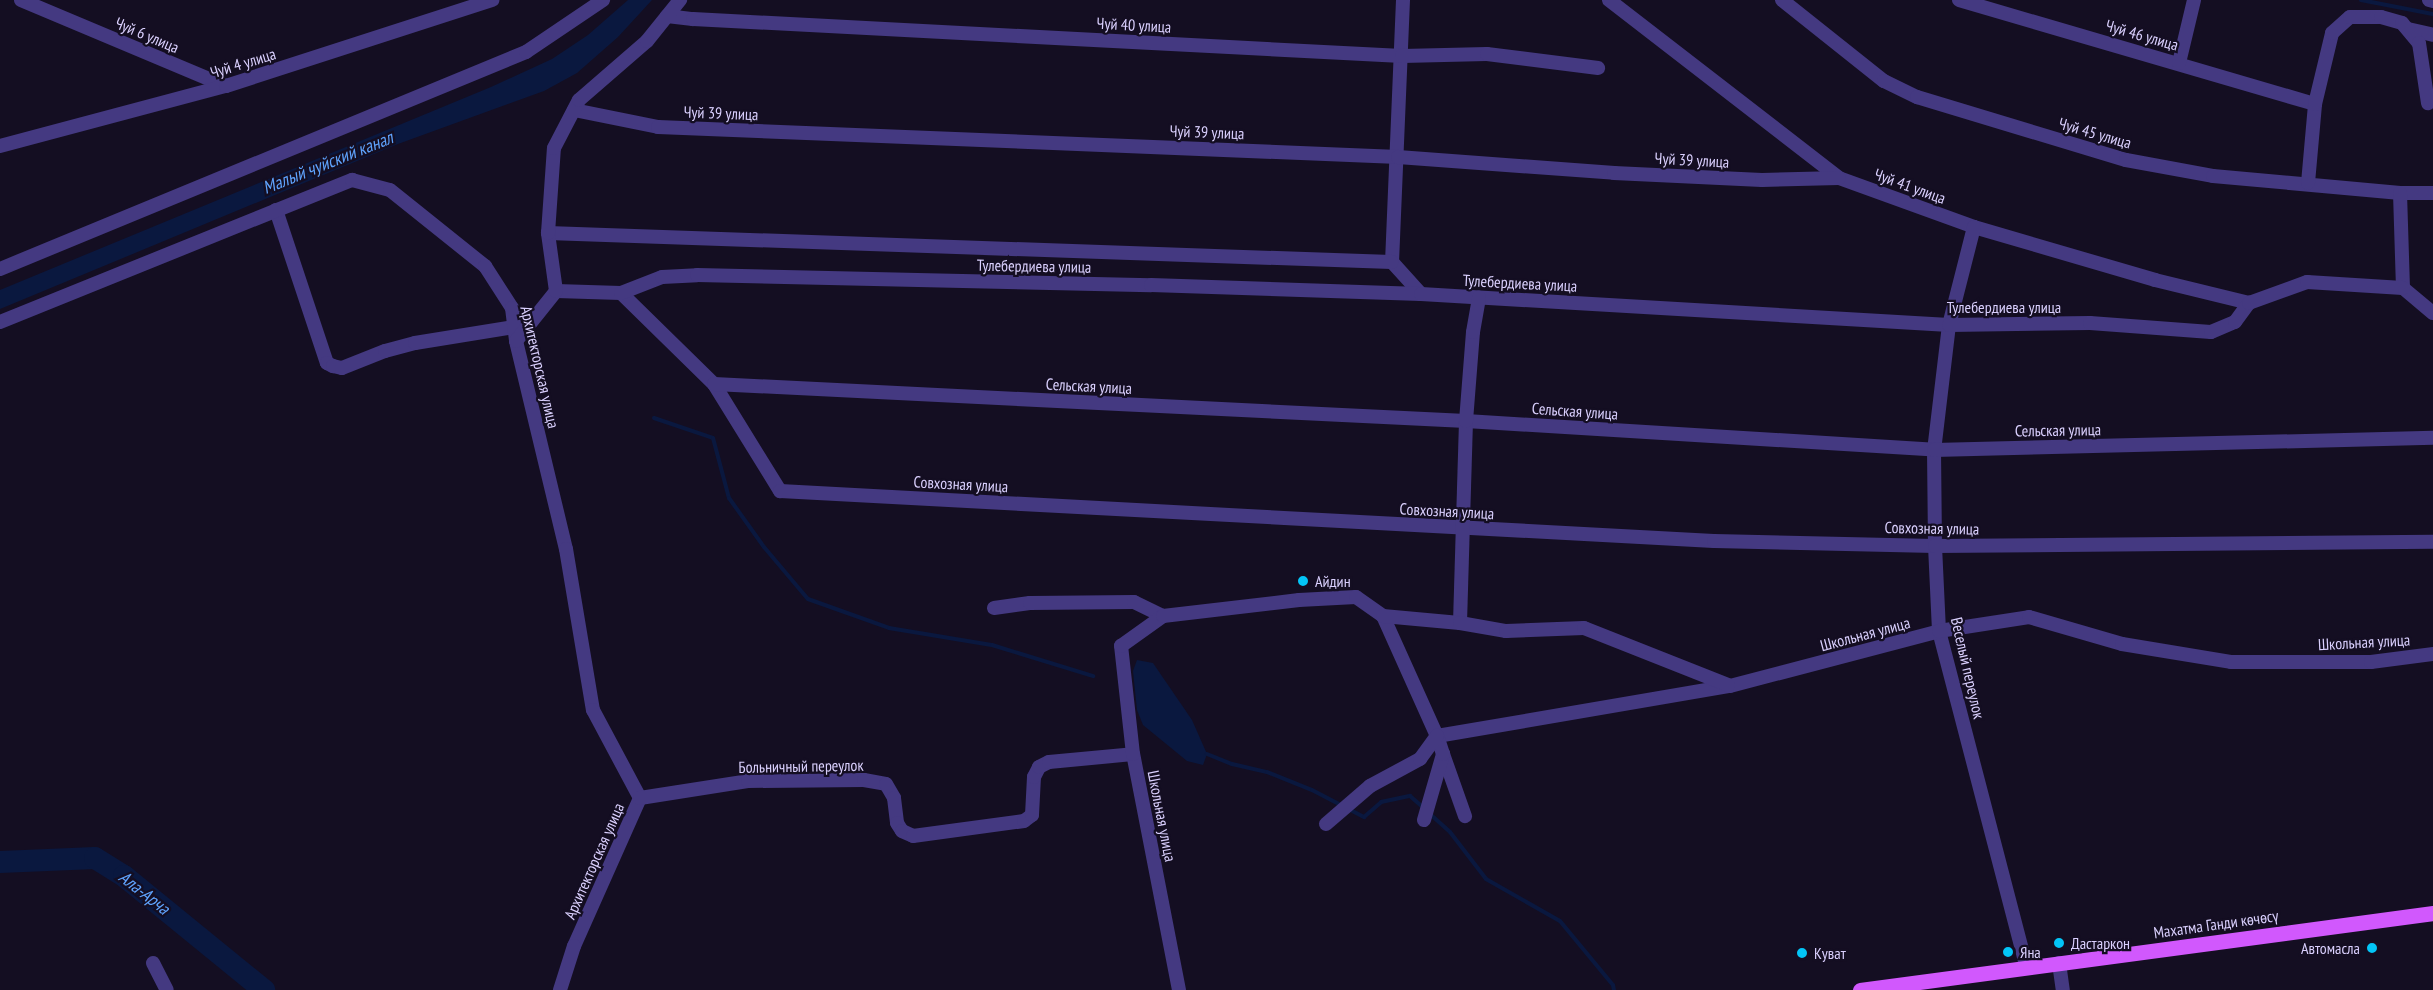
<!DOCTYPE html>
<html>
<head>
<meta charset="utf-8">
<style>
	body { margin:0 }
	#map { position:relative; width:2433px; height:990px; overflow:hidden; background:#140e22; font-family:"PT Sans Narrow",sans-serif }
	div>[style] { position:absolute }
	.water>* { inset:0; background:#0a183f }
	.stream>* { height:4px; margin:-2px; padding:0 2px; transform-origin:2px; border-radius:2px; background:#0a183f }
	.river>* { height:22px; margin:-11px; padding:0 11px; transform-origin:11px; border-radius:11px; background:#0a183f }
	.minor>* { height:14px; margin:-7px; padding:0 7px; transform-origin:7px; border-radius:7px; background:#443981 }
	.primary>* { height:15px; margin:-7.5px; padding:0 7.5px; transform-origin:7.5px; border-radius:7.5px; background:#d158fd }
	.dots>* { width:16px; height:16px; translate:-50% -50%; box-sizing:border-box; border:3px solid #140e22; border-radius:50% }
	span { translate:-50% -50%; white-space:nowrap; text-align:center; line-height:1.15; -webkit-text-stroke:4.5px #140e22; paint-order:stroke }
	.street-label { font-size:16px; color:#dad0fe }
	.poi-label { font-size:16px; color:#dad0fe }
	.left { translate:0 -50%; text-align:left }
	.right { translate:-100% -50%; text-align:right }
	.water-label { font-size:18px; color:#5fa3fd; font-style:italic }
</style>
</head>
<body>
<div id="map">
	<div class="water">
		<div style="clip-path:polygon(628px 0,652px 0,618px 37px,577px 73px,544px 91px,398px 144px,0 309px,0 290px,491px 87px,552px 59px,588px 35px)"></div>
		<div style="clip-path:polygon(1137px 660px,1153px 663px,1192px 720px,1207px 754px,1203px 765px,1187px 761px,1143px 725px,1137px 710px,1133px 671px)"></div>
	</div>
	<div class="stream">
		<div style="left:2361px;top:0;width:73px;rotate:11deg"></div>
		<div style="left:654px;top:418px;width:62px;rotate:18.7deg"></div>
		<div style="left:713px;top:438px;width:62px;rotate:75.1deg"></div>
		<div style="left:729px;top:498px;width:60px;rotate:54.5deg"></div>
		<div style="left:764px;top:547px;width:68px;rotate:49.8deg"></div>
		<div style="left:808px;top:599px;width:86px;rotate:19.7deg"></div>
		<div style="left:889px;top:628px;width:104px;rotate:9.4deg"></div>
		<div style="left:992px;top:645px;width:106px;rotate:17.1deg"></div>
		<div style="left:1207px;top:754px;width:27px;rotate:22deg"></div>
		<div style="left:1232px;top:764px;width:36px;rotate:13deg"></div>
		<div style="left:1267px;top:772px;width:48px;rotate:21.8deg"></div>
		<div style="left:1312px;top:790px;width:59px;rotate:27.4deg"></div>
		<div style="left:1364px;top:817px;width:23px;rotate:-41deg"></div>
		<div style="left:1381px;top:802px;width:30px;rotate:-12deg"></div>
		<div style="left:1410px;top:796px;width:20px;rotate:41deg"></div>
		<div style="left:1430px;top:814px;width:27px;rotate:42deg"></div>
		<div style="left:1450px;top:832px;width:59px;rotate:52.5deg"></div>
		<div style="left:1486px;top:879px;width:85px;rotate:29.6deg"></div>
		<div style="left:1560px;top:921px;width:83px;rotate:50.4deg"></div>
		<div style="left:1613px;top:985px;width:5px;rotate:79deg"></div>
	</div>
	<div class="river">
		<div style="left:0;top:862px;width:95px;rotate:-2.4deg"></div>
		<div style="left:95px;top:858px;width:34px;rotate:32deg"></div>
		<div style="left:124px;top:876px;width:181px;rotate:39.2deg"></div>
	</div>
	<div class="minor">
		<div style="left:21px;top:0;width:222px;rotate:22.8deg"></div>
		<div style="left:1403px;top:0;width:262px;rotate:92.4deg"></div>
		<div style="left:1392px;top:262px;width:43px;rotate:47.8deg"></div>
		<div style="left:1609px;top:0;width:291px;rotate:37.7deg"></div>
		<div style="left:1839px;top:178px;width:144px;rotate:19.9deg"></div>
		<div style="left:1974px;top:227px;width:189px;rotate:16.3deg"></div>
		<div style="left:2155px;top:280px;width:97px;rotate:13.7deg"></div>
		<div style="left:1782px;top:0;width:130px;rotate:38.5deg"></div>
		<div style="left:1884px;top:81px;width:37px;rotate:26deg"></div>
		<div style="left:1917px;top:97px;width:218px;rotate:16.8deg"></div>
		<div style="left:2126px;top:160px;width:88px;rotate:10.4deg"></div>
		<div style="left:2213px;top:176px;width:188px;rotate:5.2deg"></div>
		<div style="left:2400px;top:193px;width:33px"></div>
		<div style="left:1959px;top:0;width:371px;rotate:16.3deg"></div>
		<div style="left:2429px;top:0;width:4px;rotate:14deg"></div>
		<div style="left:667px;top:16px;width:26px;rotate:7deg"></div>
		<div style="left:693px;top:19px;width:710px;rotate:2.99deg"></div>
		<div style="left:1402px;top:56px;width:85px;rotate:-1.3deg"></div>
		<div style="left:1487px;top:54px;width:112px;rotate:7.2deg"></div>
		<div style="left:2408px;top:29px;width:26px;rotate:13deg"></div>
		<div style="left:2179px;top:63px;width:65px;rotate:-76.6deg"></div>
		<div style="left:574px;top:110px;width:86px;rotate:11.4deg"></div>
		<div style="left:658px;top:127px;width:741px;rotate:2.32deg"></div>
		<div style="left:1398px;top:157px;width:217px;rotate:4.2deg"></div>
		<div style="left:1614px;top:173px;width:148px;rotate:2.7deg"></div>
		<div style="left:1762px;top:180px;width:77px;rotate:-1.5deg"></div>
		<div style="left:0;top:146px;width:234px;rotate:-14.9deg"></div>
		<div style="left:226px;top:86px;width:280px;rotate:-17.9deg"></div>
		<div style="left:2308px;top:183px;width:79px;rotate:-84.9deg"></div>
		<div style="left:2315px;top:104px;width:73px;rotate:-76.5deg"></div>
		<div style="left:2332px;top:33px;width:24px;rotate:-42deg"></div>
		<div style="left:2350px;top:17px;width:31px"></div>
		<div style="left:2381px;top:17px;width:22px;rotate:16deg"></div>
		<div style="left:2402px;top:23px;width:26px;rotate:50deg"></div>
		<div style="left:2419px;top:43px;width:61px;rotate:81.5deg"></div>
		<div style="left:2400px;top:193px;width:95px;rotate:88.2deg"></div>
		<div style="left:2403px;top:288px;width:39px;rotate:40deg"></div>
		<div style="left:276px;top:210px;width:161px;rotate:71.6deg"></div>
		<div style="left:327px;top:363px;width:7px;rotate:27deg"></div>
		<div style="left:333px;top:366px;width:9px;rotate:13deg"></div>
		<div style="left:342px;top:368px;width:46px;rotate:-21.6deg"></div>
		<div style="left:385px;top:351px;width:31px;rotate:-15deg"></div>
		<div style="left:415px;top:343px;width:100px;rotate:-9.2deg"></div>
		<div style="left:1974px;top:227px;width:101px;rotate:104.3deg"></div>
		<div style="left:1949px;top:325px;width:126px;rotate:96.8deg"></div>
		<div style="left:1934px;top:450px;width:96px;rotate:89.4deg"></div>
		<div style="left:1935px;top:546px;width:85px;rotate:87.3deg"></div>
		<div style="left:1939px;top:631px;width:348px;rotate:75.4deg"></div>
		<div style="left:548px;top:233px;width:844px;rotate:1.97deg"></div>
		<div style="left:0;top:269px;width:569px;rotate:-22.42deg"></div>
		<div style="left:526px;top:52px;width:93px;rotate:-34deg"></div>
		<div style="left:556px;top:291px;width:65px;rotate:1.8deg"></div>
		<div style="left:621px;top:293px;width:130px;rotate:44.4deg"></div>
		<div style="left:714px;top:384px;width:126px;rotate:58.3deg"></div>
		<div style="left:780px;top:491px;width:935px;rotate:3.06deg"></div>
		<div style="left:1714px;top:541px;width:221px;rotate:1.3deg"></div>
		<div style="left:1935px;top:546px;width:498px;rotate:-0.5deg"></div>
		<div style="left:621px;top:293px;width:44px;rotate:-21.3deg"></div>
		<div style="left:662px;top:277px;width:35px;rotate:-3deg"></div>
		<div style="left:697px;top:275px;width:454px;rotate:1.3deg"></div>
		<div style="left:1151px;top:285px;width:270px;rotate:1.9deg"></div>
		<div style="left:1421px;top:294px;width:529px;rotate:3.36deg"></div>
		<div style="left:1949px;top:325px;width:141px;rotate:-0.8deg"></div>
		<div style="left:2090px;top:323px;width:121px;rotate:4.3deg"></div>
		<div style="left:2211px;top:332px;width:26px;rotate:-23deg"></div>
		<div style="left:2235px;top:322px;width:24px;rotate:-54deg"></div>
		<div style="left:2249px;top:303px;width:62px;rotate:-19.9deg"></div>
		<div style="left:2307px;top:282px;width:96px;rotate:3.6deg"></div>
		<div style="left:0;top:322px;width:380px;rotate:-22deg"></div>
		<div style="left:352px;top:180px;width:39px;rotate:15deg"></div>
		<div style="left:390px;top:190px;width:122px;rotate:38.7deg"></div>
		<div style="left:485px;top:266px;width:50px;rotate:57.3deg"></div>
		<div style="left:512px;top:308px;width:33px;rotate:83deg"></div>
		<div style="left:516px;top:341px;width:214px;rotate:76.5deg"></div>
		<div style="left:566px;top:549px;width:163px;rotate:80.5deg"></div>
		<div style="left:593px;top:710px;width:100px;rotate:61.9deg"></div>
		<div style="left:640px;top:798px;width:162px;rotate:114deg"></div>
		<div style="left:574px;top:946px;width:46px;rotate:107.7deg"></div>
		<div style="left:516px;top:341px;width:64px;rotate:-51.3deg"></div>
		<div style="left:556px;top:291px;width:59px;rotate:-97.9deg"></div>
		<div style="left:548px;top:233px;width:85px;rotate:-86deg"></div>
		<div style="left:554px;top:148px;width:54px;rotate:-62.5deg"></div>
		<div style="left:579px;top:100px;width:90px;rotate:-40.9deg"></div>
		<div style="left:647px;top:41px;width:53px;rotate:-51.2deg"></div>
		<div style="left:714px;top:384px;width:753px;rotate:2.82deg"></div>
		<div style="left:1466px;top:421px;width:469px;rotate:3.5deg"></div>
		<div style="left:1934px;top:450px;width:499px;rotate:-1.4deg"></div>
		<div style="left:994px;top:608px;width:36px;rotate:-8deg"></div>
		<div style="left:1030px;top:603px;width:104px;rotate:-0.6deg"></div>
		<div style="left:1134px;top:602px;width:32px;rotate:26deg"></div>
		<div style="left:1383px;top:616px;width:132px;rotate:65.8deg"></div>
		<div style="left:1437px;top:736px;width:297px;rotate:-9.7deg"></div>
		<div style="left:1730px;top:686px;width:216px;rotate:-14.7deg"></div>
		<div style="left:1939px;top:631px;width:91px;rotate:-8.8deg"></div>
		<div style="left:2029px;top:617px;width:97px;rotate:16.2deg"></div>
		<div style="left:2122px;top:644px;width:110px;rotate:9.4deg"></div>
		<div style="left:2231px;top:662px;width:140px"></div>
		<div style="left:2371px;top:662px;width:63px;rotate:-7.4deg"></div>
		<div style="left:1460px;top:623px;width:202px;rotate:-88.3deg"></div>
		<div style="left:1466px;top:421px;width:89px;rotate:-85.5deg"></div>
		<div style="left:1473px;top:332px;width:35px;rotate:-80deg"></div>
		<div style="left:1443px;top:754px;width:66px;rotate:70.5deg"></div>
		<div style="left:640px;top:798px;width:109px;rotate:-8.9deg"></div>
		<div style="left:748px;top:781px;width:116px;rotate:-0.5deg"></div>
		<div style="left:864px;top:780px;width:22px;rotate:10deg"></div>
		<div style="left:886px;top:784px;width:16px;rotate:60deg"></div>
		<div style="left:894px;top:798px;width:25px;rotate:83deg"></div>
		<div style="left:897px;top:823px;width:9px;rotate:58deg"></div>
		<div style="left:902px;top:831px;width:12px;rotate:24deg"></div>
		<div style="left:913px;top:836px;width:112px;rotate:-7.7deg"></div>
		<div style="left:1024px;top:821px;width:10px;rotate:-37deg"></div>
		<div style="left:1032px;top:815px;width:38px;rotate:-87deg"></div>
		<div style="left:1034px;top:777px;width:11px;rotate:-63deg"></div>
		<div style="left:1039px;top:767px;width:11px;rotate:-27deg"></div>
		<div style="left:1049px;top:762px;width:84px;rotate:-5.4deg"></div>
		<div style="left:1424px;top:820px;width:69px;rotate:-73.9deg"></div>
		<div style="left:1443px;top:754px;width:19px;rotate:-108deg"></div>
		<div style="left:1326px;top:824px;width:58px;rotate:-40.8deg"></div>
		<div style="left:1370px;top:786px;width:57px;rotate:-28.4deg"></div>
		<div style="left:1420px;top:759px;width:29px;rotate:-54deg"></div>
		<div style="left:153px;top:963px;width:30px;rotate:63deg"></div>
		<div style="left:2059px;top:963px;width:27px;rotate:82deg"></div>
		<div style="left:1179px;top:990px;width:240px;rotate:-101deg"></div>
		<div style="left:1133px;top:754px;width:109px;rotate:-96.3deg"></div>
		<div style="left:1121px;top:646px;width:52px;rotate:-35.5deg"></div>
		<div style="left:1163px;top:616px;width:137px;rotate:-6.7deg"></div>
		<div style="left:1299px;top:600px;width:57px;rotate:-3deg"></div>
		<div style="left:1356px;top:597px;width:33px;rotate:35deg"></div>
		<div style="left:1383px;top:616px;width:77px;rotate:5.2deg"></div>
		<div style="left:1460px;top:623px;width:47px;rotate:9.9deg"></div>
		<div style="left:1506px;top:631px;width:78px;rotate:-2.2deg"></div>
		<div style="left:1584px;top:628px;width:155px;rotate:21.6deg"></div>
	</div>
	<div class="primary">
		<div style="left:1860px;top:990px;width:578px;rotate:-7.65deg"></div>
	</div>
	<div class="dots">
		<div style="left:1303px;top:581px;background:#03c5f7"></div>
		<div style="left:2059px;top:943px;background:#03c5f7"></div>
		<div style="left:2372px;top:948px;background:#03c5f7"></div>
		<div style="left:2008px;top:952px;background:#03c5f7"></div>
		<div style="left:1802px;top:953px;background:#03c5f7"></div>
	</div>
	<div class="street-label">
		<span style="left:1134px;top:25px;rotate:3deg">Чуй 40 улица</span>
		<span style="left:147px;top:35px;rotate:23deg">Чуй 6 улица</span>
		<span style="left:2142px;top:35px;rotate:16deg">Чуй 46 улица</span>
		<span style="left:243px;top:63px;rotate:-17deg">Чуй 4 улица</span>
		<span style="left:721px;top:113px;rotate:2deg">Чуй 39 улица</span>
		<span style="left:1207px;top:132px;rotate:2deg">Чуй 39 улица</span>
		<span style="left:2095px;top:133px;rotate:16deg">Чуй 45 улица</span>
		<span style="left:1692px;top:160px;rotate:3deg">Чуй 39 улица</span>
		<span style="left:1910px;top:186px;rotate:20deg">Чуй 41 улица</span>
		<span style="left:1034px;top:266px;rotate:1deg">Тулебердиева улица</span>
		<span style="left:1520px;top:283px;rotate:3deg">Тулебердиева улица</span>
		<span style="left:2004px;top:307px">Тулебердиева улица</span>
		<span style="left:540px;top:367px;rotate:77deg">Архитекторская улица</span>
		<span style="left:1089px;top:386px;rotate:3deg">Сельская улица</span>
		<span style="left:1575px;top:411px;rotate:4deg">Сельская улица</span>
		<span style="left:2058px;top:430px;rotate:-1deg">Сельская улица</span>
		<span style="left:961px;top:484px;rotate:3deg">Совхозная улица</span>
		<span style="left:1447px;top:511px;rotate:3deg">Совхозная улица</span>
		<span style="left:1932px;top:528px;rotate:1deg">Совхозная улица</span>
		<span style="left:1865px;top:634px;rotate:-15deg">Школьная улица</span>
		<span style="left:2364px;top:642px;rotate:-3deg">Школьная улица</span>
		<span style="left:1968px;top:668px;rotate:77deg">Веселый переулок</span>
		<span style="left:801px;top:766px;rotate:-1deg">Больничный переулок</span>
		<span style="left:1162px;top:816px;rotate:79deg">Школьная улица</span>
		<span style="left:594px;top:861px;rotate:-66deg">Архитекторская улица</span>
		<span style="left:2216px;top:924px;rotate:-8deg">Махатма Ганди көчөсү</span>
	</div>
	<div class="poi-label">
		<span class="left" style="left:1315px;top:581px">Айдин</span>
		<span class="left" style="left:2071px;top:943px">Дастаркон</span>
		<span class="right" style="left:2360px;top:948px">Автомасла</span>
		<span class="left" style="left:2020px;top:952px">Яна</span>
		<span class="left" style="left:1814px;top:953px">Куват</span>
	</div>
	<div class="water-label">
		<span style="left:328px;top:163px;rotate:-22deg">Малый чуйский канал</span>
		<span style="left:144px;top:893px;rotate:38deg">Ала-Арча</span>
	</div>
</div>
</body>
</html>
